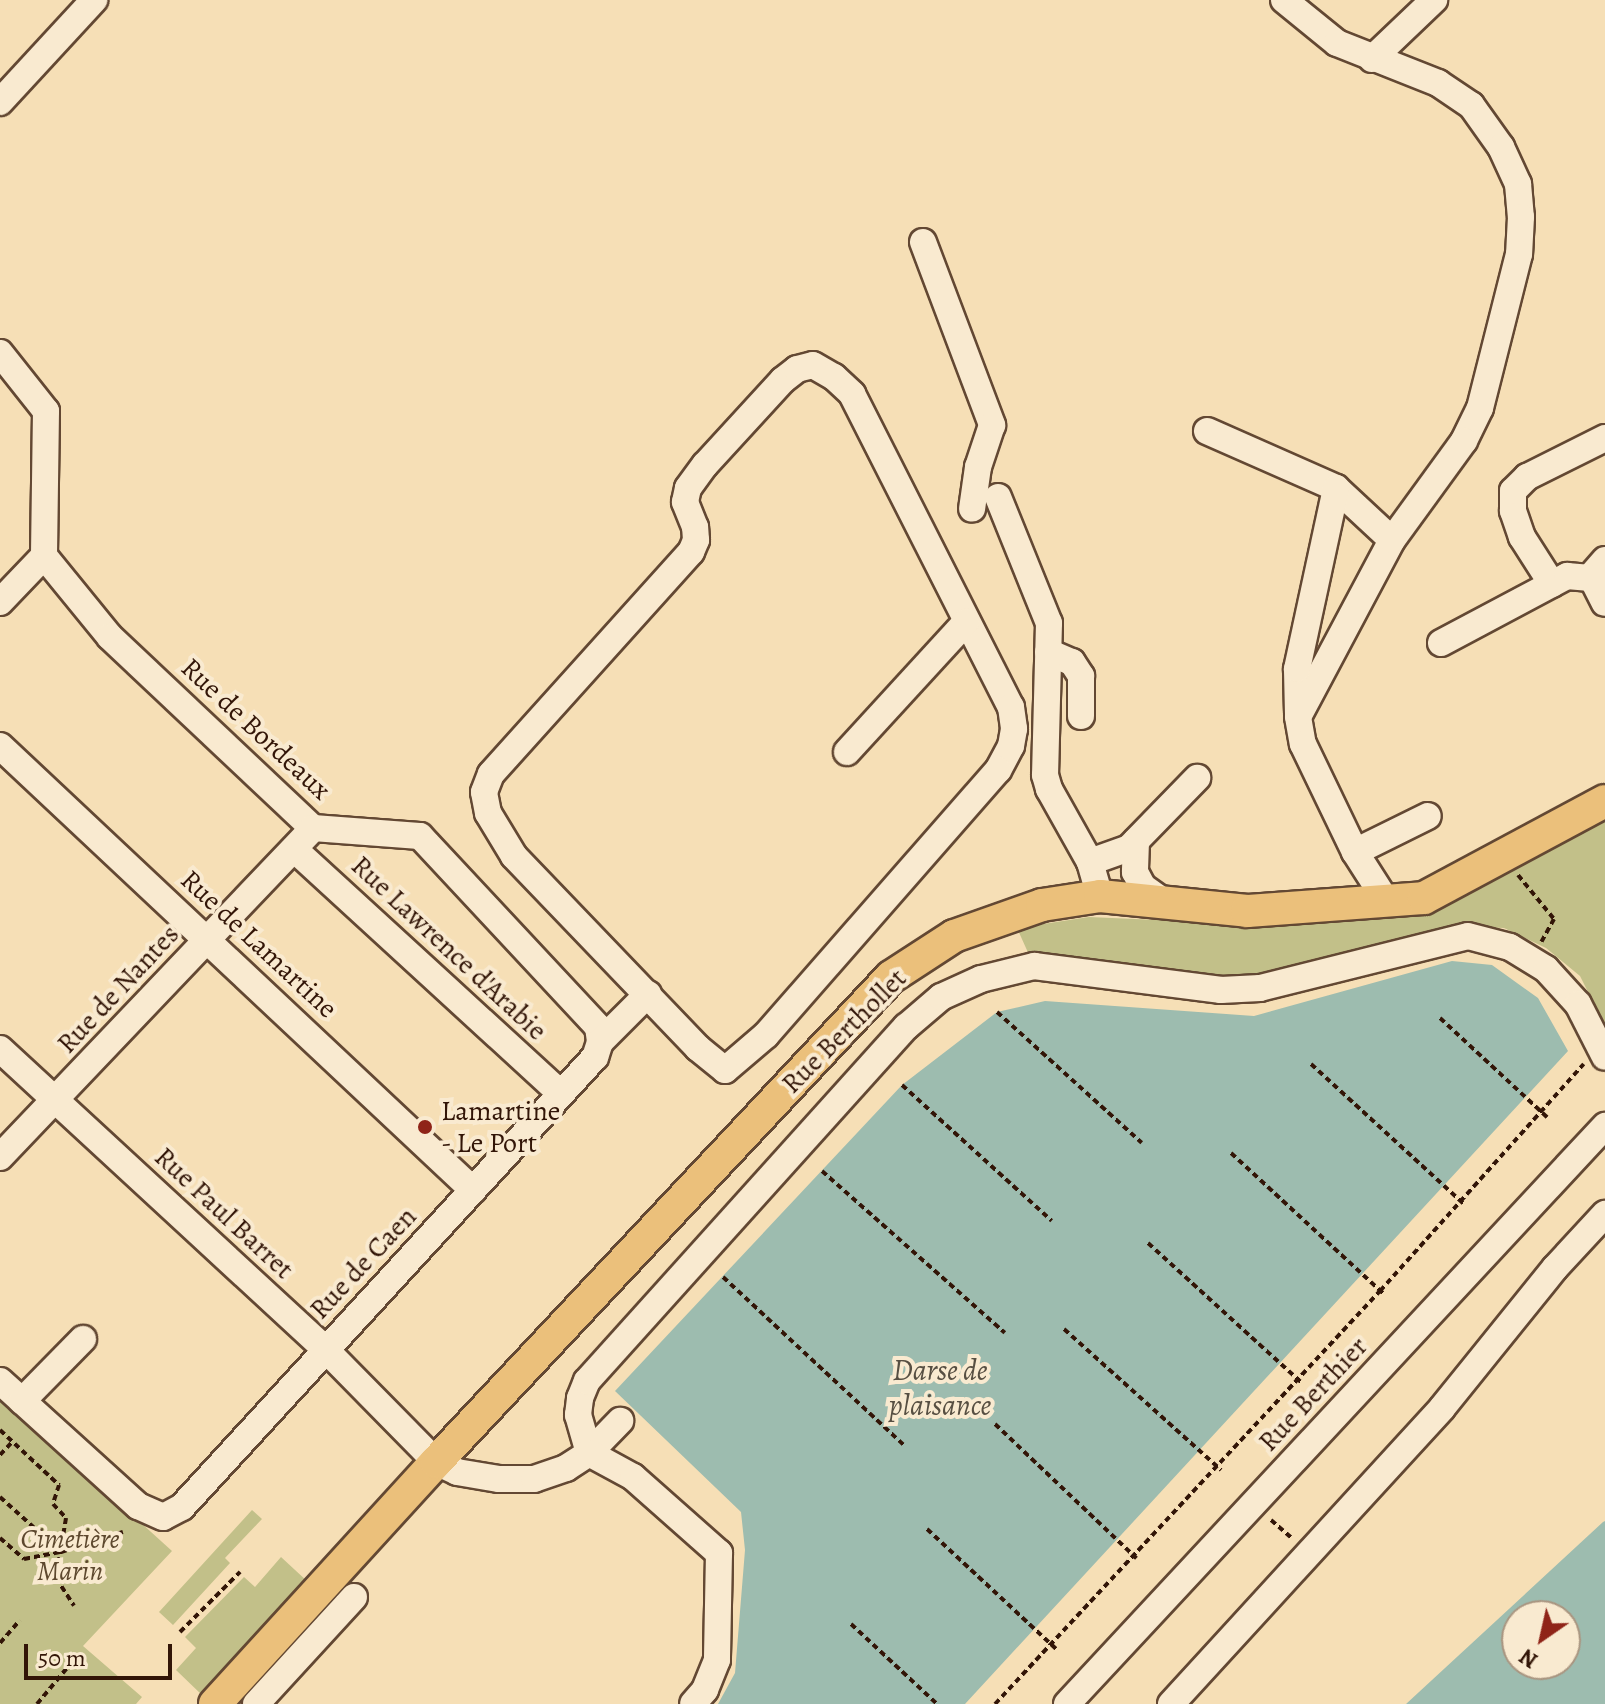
<!DOCTYPE html>
<html>
<head>
<meta charset="utf-8">
<style>
	body { margin:0 }
	#map { position:relative; width:1605px; height:1704px; overflow:hidden; background:#f6dfb6; font-family:Alegreya,serif }
	div>[style] { position:absolute }
	.green>* { inset:0; background:#c2c089 }
	.water>* { inset:0; background:#9dbcaf }
	.path>* { height:4px; margin-top:-2px; transform-origin:0; background:repeating-linear-gradient(90deg,#321507 0 6px,transparent 0 10px) }
	.roads { filter:drop-shadow(2px 0 #634833) drop-shadow(-2px 0 #634833) drop-shadow(0 2px #634833) drop-shadow(0 -2px #634833) }
	.minor>* { height:26px; margin:-13px; padding:0 13px; transform-origin:13px; border-radius:13px; background:#f9ead0 }
	.major>* { height:32px; margin:-16px; padding:0 16px; transform-origin:16px; border-radius:16px; background:#ebc07b }
	.dots>* { width:22px; height:22px; translate:-50% -50%; box-sizing:border-box; border:4px solid #f9ead0; border-radius:50% }
	span { translate:-50% -50%; white-space:nowrap; text-align:center; line-height:1.15; -webkit-text-stroke:8px #f9ead0; paint-order:stroke }
	.street-label { font-size:28px; color:#321507 }
	.poi-label { font-size:28px; color:#321507 }
	.left { translate:0 -50%; text-align:left }
	.park-label { font-size:28px; color:#5d482e; font-style:italic }
	.water-label { font-size:30px; color:#574f42; font-style:italic }
	.north { position:absolute; left:1501px; top:1600px; width:80px; height:80px; box-sizing:border-box; background:#f9ead0; border:2px solid #a99580; border-radius:50%; rotate:214deg; font-size:22px; font-weight:700; line-height:32px; text-align:center; color:#321507 }
	.north::after { content:''; display:block; margin:auto; width:28px; height:36px; background:#8f2418; clip-path:polygon(50% 0,100% 100%,50% 72%,0 100%) }
	.scale { position:absolute; left:24px; top:1644px; width:148px; height:36px; box-sizing:border-box; border:4px solid #321507; border-top:0; padding-left:10px; font-size:24px; line-height:28px; white-space:nowrap; color:#321507; -webkit-text-stroke:6px #f9ead0; paint-order:stroke }
</style>
</head>
<body>
<div id="map">
	<div class="green">
		<div style="clip-path:polygon(1605px 817px,1605px 1026px,1580px 976px,1546px 948px,1504px 928px,1452px 926px,1413px 939px,1260px 976px,1225px 979px,1100px 960px,1030px 957px,1017px 928px,1089px 917px,1249px 924px,1335px 923px,1416px 912px,1453px 899px)"></div>
		<div style="clip-path:polygon(0 1395px,172px 1551px,83px 1646px,142px 1697px,136px 1704px,0 1704px)"></div>
		<div style="clip-path:polygon(252px 1510px,262px 1519px,225px 1558px,230px 1563px,173px 1625px,159px 1612px)"></div>
		<div style="clip-path:polygon(281px 1557px,308px 1582px,203px 1696px,176px 1670px,196px 1648px,185px 1637px,244px 1577px,255px 1587px)"></div>
	</div>
	<div class="water">
		<div style="clip-path:polygon(1452px 961px,1492px 965px,1538px 998px,1568px 1051px,965px 1704px,718px 1704px,735px 1673px,745px 1550px,741px 1512px,615px 1391px,902px 1085px,997px 1012px,1045px 1001px,1254px 1016px)"></div>
		<div style="clip-path:polygon(evenodd,1605px 1521px,1605px 1704px,1406px 1704px,1603px 1522px,1605px 1521px,1517px 1616px,1565px 1616px,1565px 1664px,1517px 1664px,1517px 1616px)"></div>
	</div>
	<div class="path">
		<div style="left:1518px;top:875px;width:57px;rotate:50.7deg"></div>
		<div style="left:1554px;top:919px;width:26px;rotate:119deg"></div>
		<div style="left:997px;top:1012px;width:195px;rotate:42.1deg"></div>
		<div style="left:1440px;top:1018px;width:146px;rotate:42.8deg"></div>
		<div style="left:1311px;top:1064px;width:207px;rotate:42.5deg"></div>
		<div style="left:902px;top:1085px;width:202px;rotate:42.2deg"></div>
		<div style="left:1231px;top:1153px;width:208px;rotate:42.7deg"></div>
		<div style="left:822px;top:1171px;width:244px;rotate:41.5deg"></div>
		<div style="left:1148px;top:1243px;width:207px;rotate:42.3deg"></div>
		<div style="left:723px;top:1277px;width:247px;rotate:42.9deg"></div>
		<div style="left:1064px;top:1329px;width:211px;rotate:41.9deg"></div>
		<div style="left:995px;top:1424px;width:195px;rotate:43.5deg"></div>
		<div style="left:0;top:1430px;width:81px;rotate:43deg"></div>
		<div style="left:59px;top:1485px;width:20px;rotate:108deg"></div>
		<div style="left:53px;top:1504px;width:19px;rotate:47deg"></div>
		<div style="left:66px;top:1518px;width:61px;rotate:99.5deg"></div>
		<div style="left:56px;top:1578px;width:33px;rotate:57deg"></div>
		<div style="left:0;top:1455px;width:18px;rotate:-47deg"></div>
		<div style="left:0;top:1497px;width:82px;rotate:42deg"></div>
		<div style="left:61px;top:1552px;width:65px;rotate:-17.9deg"></div>
		<div style="left:1271px;top:1520px;width:28px;rotate:41deg"></div>
		<div style="left:927px;top:1529px;width:176px;rotate:42.9deg"></div>
		<div style="left:0;top:1538px;width:32px;rotate:41deg"></div>
		<div style="left:24px;top:1559px;width:38px;rotate:-11deg"></div>
		<div style="left:851px;top:1624px;width:117px;rotate:42.9deg"></div>
		<div style="left:180px;top:1632px;width:85px;rotate:-45deg"></div>
		<div style="left:0;top:1643px;width:30px;rotate:-49deg"></div>
		<div style="left:37px;top:1704px;width:47px;rotate:-50.2deg"></div>
		<div style="left:995px;top:1704px;width:565px;rotate:-47.01deg"></div>
		<div style="left:1380px;top:1291px;width:305px;rotate:-48.1deg"></div>
	</div>
	<div class="roads">
		<div class="minor">
			<div style="left:1284px;top:0;width:68px;rotate:39.1deg"></div>
			<div style="left:1337px;top:43px;width:109px;rotate:21.6deg"></div>
			<div style="left:1438px;top:83px;width:40px;rotate:34deg"></div>
			<div style="left:1471px;top:105px;width:52px;rotate:54.5deg"></div>
			<div style="left:1501px;top:147px;width:41px;rotate:65.3deg"></div>
			<div style="left:1518px;top:184px;width:33px;rotate:85deg"></div>
			<div style="left:1521px;top:217px;width:37px;rotate:93deg"></div>
			<div style="left:1519px;top:254px;width:159px;rotate:104.2deg"></div>
			<div style="left:1480px;top:408px;width:37px;rotate:116deg"></div>
			<div style="left:1464px;top:441px;width:122px;rotate:126deg"></div>
			<div style="left:1392px;top:540px;width:200px;rotate:118deg"></div>
			<div style="left:1298px;top:717px;width:27px;rotate:80deg"></div>
			<div style="left:1303px;top:744px;width:120px;rotate:64.3deg"></div>
			<div style="left:1355px;top:852px;width:59px;rotate:57.4deg"></div>
			<div style="left:1372px;top:59px;width:86px;rotate:-43.6deg"></div>
			<div style="left:0;top:102px;width:139px;rotate:-47.3deg"></div>
			<div style="left:923px;top:242px;width:196px;rotate:69.3deg"></div>
			<div style="left:992px;top:425px;width:44px;rotate:108.4deg"></div>
			<div style="left:978px;top:467px;width:42px;rotate:98.1deg"></div>
			<div style="left:0;top:353px;width:74px;rotate:51.6deg"></div>
			<div style="left:46px;top:411px;width:145px;rotate:90.8deg"></div>
			<div style="left:44px;top:556px;width:104px;rotate:50.8deg"></div>
			<div style="left:110px;top:637px;width:279px;rotate:43.3deg"></div>
			<div style="left:313px;top:828px;width:107px;rotate:4.3deg"></div>
			<div style="left:420px;top:836px;width:261px;rotate:47deg"></div>
			<div style="left:598px;top:1027px;width:15px;rotate:82deg"></div>
			<div style="left:600px;top:1042px;width:16px;rotate:108deg"></div>
			<div style="left:595px;top:1057px;width:611px;rotate:132.55deg"></div>
			<div style="left:182px;top:1507px;width:21px;rotate:152deg"></div>
			<div style="left:163px;top:1517px;width:27px;rotate:-156deg"></div>
			<div style="left:138px;top:1506px;width:186px;rotate:-137.8deg"></div>
			<div style="left:813px;top:365px;width:24px;rotate:30deg"></div>
			<div style="left:834px;top:377px;width:25px;rotate:43deg"></div>
			<div style="left:852px;top:394px;width:351px;rotate:63.1deg"></div>
			<div style="left:1011px;top:707px;width:22px;rotate:82deg"></div>
			<div style="left:1014px;top:729px;width:17px;rotate:100deg"></div>
			<div style="left:1011px;top:746px;width:27px;rotate:118deg"></div>
			<div style="left:998px;top:770px;width:352px;rotate:131.2deg"></div>
			<div style="left:766px;top:1035px;width:54px;rotate:139.5deg"></div>
			<div style="left:725px;top:1070px;width:35px;rotate:-141deg"></div>
			<div style="left:698px;top:1048px;width:266px;rotate:-133.8deg"></div>
			<div style="left:514px;top:856px;width:50px;rotate:-121.2deg"></div>
			<div style="left:488px;top:813px;width:21px;rotate:-101deg"></div>
			<div style="left:484px;top:792px;width:19px;rotate:-69deg"></div>
			<div style="left:491px;top:774px;width:299px;rotate:-48deg"></div>
			<div style="left:691px;top:552px;width:13px;rotate:-67deg"></div>
			<div style="left:696px;top:540px;width:13px;rotate:-94deg"></div>
			<div style="left:695px;top:527px;width:27px;rotate:-112deg"></div>
			<div style="left:685px;top:502px;width:14px;rotate:-78deg"></div>
			<div style="left:688px;top:488px;width:29px;rotate:-54deg"></div>
			<div style="left:705px;top:465px;width:115px;rotate:-47.5deg"></div>
			<div style="left:783px;top:380px;width:18px;rotate:-38deg"></div>
			<div style="left:797px;top:369px;width:16px;rotate:-14deg"></div>
			<div style="left:1207px;top:431px;width:141px;rotate:23.8deg"></div>
			<div style="left:1336px;top:488px;width:76px;rotate:42.9deg"></div>
			<div style="left:998px;top:497px;width:136px;rotate:68deg"></div>
			<div style="left:1049px;top:623px;width:152px;rotate:91.5deg"></div>
			<div style="left:1045px;top:775px;width:15px;rotate:74deg"></div>
			<div style="left:1049px;top:789px;width:84px;rotate:60.7deg"></div>
			<div style="left:1090px;top:862px;width:35px;rotate:74deg"></div>
			<div style="left:1605px;top:560px;width:21px;rotate:131deg"></div>
			<div style="left:1591px;top:576px;width:30px;rotate:63deg"></div>
			<div style="left:1552px;top:584px;width:56px;rotate:-122.6deg"></div>
			<div style="left:1522px;top:537px;width:28px;rotate:-109deg"></div>
			<div style="left:1513px;top:511px;width:20px;rotate:-90deg"></div>
			<div style="left:1513px;top:491px;width:20px;rotate:-45deg"></div>
			<div style="left:1527px;top:477px;width:87px;rotate:-26.6deg"></div>
			<div style="left:0;top:602px;width:64px;rotate:-46.3deg"></div>
			<div style="left:1441px;top:643px;width:143px;rotate:-28deg"></div>
			<div style="left:1567px;top:576px;width:38px;rotate:5deg"></div>
			<div style="left:1048px;top:652px;width:26px;rotate:23deg"></div>
			<div style="left:1072px;top:662px;width:17px;rotate:57deg"></div>
			<div style="left:1081px;top:676px;width:40px;rotate:90deg"></div>
			<div style="left:1298px;top:714px;width:45px;rotate:-91.3deg"></div>
			<div style="left:1297px;top:669px;width:185px;rotate:-77.8deg"></div>
			<div style="left:0;top:746px;width:649px;rotate:43.19deg"></div>
			<div style="left:847px;top:752px;width:176px;rotate:-47.5deg"></div>
			<div style="left:1136px;top:841px;width:31px;rotate:92deg"></div>
			<div style="left:1135px;top:872px;width:17px;rotate:62deg"></div>
			<div style="left:1143px;top:887px;width:28px;rotate:35deg"></div>
			<div style="left:294px;top:849px;width:362px;rotate:42.5deg"></div>
			<div style="left:1355px;top:852px;width:81px;rotate:-26.3deg"></div>
			<div style="left:1090px;top:862px;width:41px;rotate:-19.7deg"></div>
			<div style="left:1129px;top:848px;width:98px;rotate:-45.8deg"></div>
			<div style="left:600px;top:1042px;width:68px;rotate:-45deg"></div>
			<div style="left:0;top:1049px;width:444px;rotate:42.7deg"></div>
			<div style="left:326px;top:1350px;width:157px;rotate:45.5deg"></div>
			<div style="left:436px;top:1462px;width:23px;rotate:25deg"></div>
			<div style="left:457px;top:1472px;width:43px;rotate:9.5deg"></div>
			<div style="left:499px;top:1479px;width:35px"></div>
			<div style="left:534px;top:1479px;width:34px;rotate:-19deg"></div>
			<div style="left:566px;top:1468px;width:27px;rotate:-33deg"></div>
			<div style="left:589px;top:1453px;width:45px;rotate:-45.9deg"></div>
			<div style="left:0;top:1157px;width:454px;rotate:-46.4deg"></div>
			<div style="left:22px;top:1401px;width:87px;rotate:-45.5deg"></div>
			<div style="left:589px;top:1453px;width:40px;rotate:-106deg"></div>
			<div style="left:578px;top:1415px;width:17px;rotate:-83deg"></div>
			<div style="left:580px;top:1398px;width:18px;rotate:-68deg"></div>
			<div style="left:587px;top:1381px;width:477px;rotate:-48deg"></div>
			<div style="left:906px;top:1027px;width:46px;rotate:-40.6deg"></div>
			<div style="left:941px;top:997px;width:44px;rotate:-24.2deg"></div>
			<div style="left:981px;top:979px;width:55px;rotate:-13.8deg"></div>
			<div style="left:1034px;top:966px;width:189px;rotate:7.3deg"></div>
			<div style="left:1221px;top:990px;width:39px;rotate:-3deg"></div>
			<div style="left:1260px;top:988px;width:214px;rotate:-14deg"></div>
			<div style="left:1468px;top:936px;width:43px;rotate:14.7deg"></div>
			<div style="left:1510px;top:947px;width:42px;rotate:31.4deg"></div>
			<div style="left:1546px;top:969px;width:47px;rotate:47.6deg"></div>
			<div style="left:1578px;top:1004px;width:59px;rotate:63deg"></div>
			<div style="left:589px;top:1453px;width:50px;rotate:28.6deg"></div>
			<div style="left:633px;top:1477px;width:115px;rotate:41.5deg"></div>
			<div style="left:719px;top:1553px;width:107px;rotate:91.1deg"></div>
			<div style="left:717px;top:1660px;width:32px;rotate:112deg"></div>
			<div style="left:705px;top:1690px;width:18px;rotate:131deg"></div>
			<div style="left:256px;top:1704px;width:145px;rotate:-47.5deg"></div>
			<div style="left:1067px;top:1704px;width:790px;rotate:-47.05deg"></div>
			<div style="left:1171px;top:1704px;width:401px;rotate:-47.5deg"></div>
			<div style="left:1442px;top:1408px;width:180px;rotate:-51.1deg"></div>
			<div style="left:1555px;top:1268px;width:74px;rotate:-47.2deg"></div>
		</div>
		<div class="major">
			<div style="left:215px;top:1704px;width:328px;rotate:-47.6deg"></div>
			<div style="left:436px;top:1462px;width:665px;rotate:-46.83deg"></div>
			<div style="left:891px;top:977px;width:75px;rotate:-33.1deg"></div>
			<div style="left:954px;top:936px;width:93px;rotate:-19.4deg"></div>
			<div style="left:1042px;top:905px;width:59px;rotate:-8.8deg"></div>
			<div style="left:1100px;top:896px;width:148px;rotate:5.8deg"></div>
			<div style="left:1247px;top:911px;width:177px;rotate:-4.2deg"></div>
			<div style="left:1424px;top:898px;width:205px;rotate:-28.2deg"></div>
		</div>
	</div>
	<div class="dots">
		<div style="left:425px;top:1127px;background:#8f2418"></div>
	</div>
	<div class="street-label">
		<span style="left:256px;top:729px;rotate:43deg">Rue de Bordeaux</span>
		<span style="left:259px;top:944px;rotate:43deg">Rue de Lamartine</span>
		<span style="left:449px;top:948px;rotate:43deg">Rue Lawrence d'Arabie</span>
		<span style="left:118px;top:989px;rotate:-47deg">Rue de Nantes</span>
		<span style="left:844px;top:1031px;rotate:-45deg">Rue Berthollet</span>
		<span style="left:224px;top:1213px;rotate:43deg">Rue Paul Barret</span>
		<span style="left:363px;top:1263px;rotate:-47deg">Rue de Caen</span>
		<span style="left:1313px;top:1394px;rotate:-47deg">Rue Berthier</span>
	</div>
	<div class="poi-label">
		<span class="left" style="left:441px;top:1127px">Lamartine<br>- Le Port</span>
	</div>
	<div class="park-label">
		<span style="left:70px;top:1555px">Cimetière<br>Marin</span>
	</div>
	<div class="water-label">
		<span style="left:940px;top:1387px">Darse de<br>plaisance</span>
	</div>
	<div class="north">N</div>
	<div class="scale">50 m</div>
</div>
</body>
</html>
